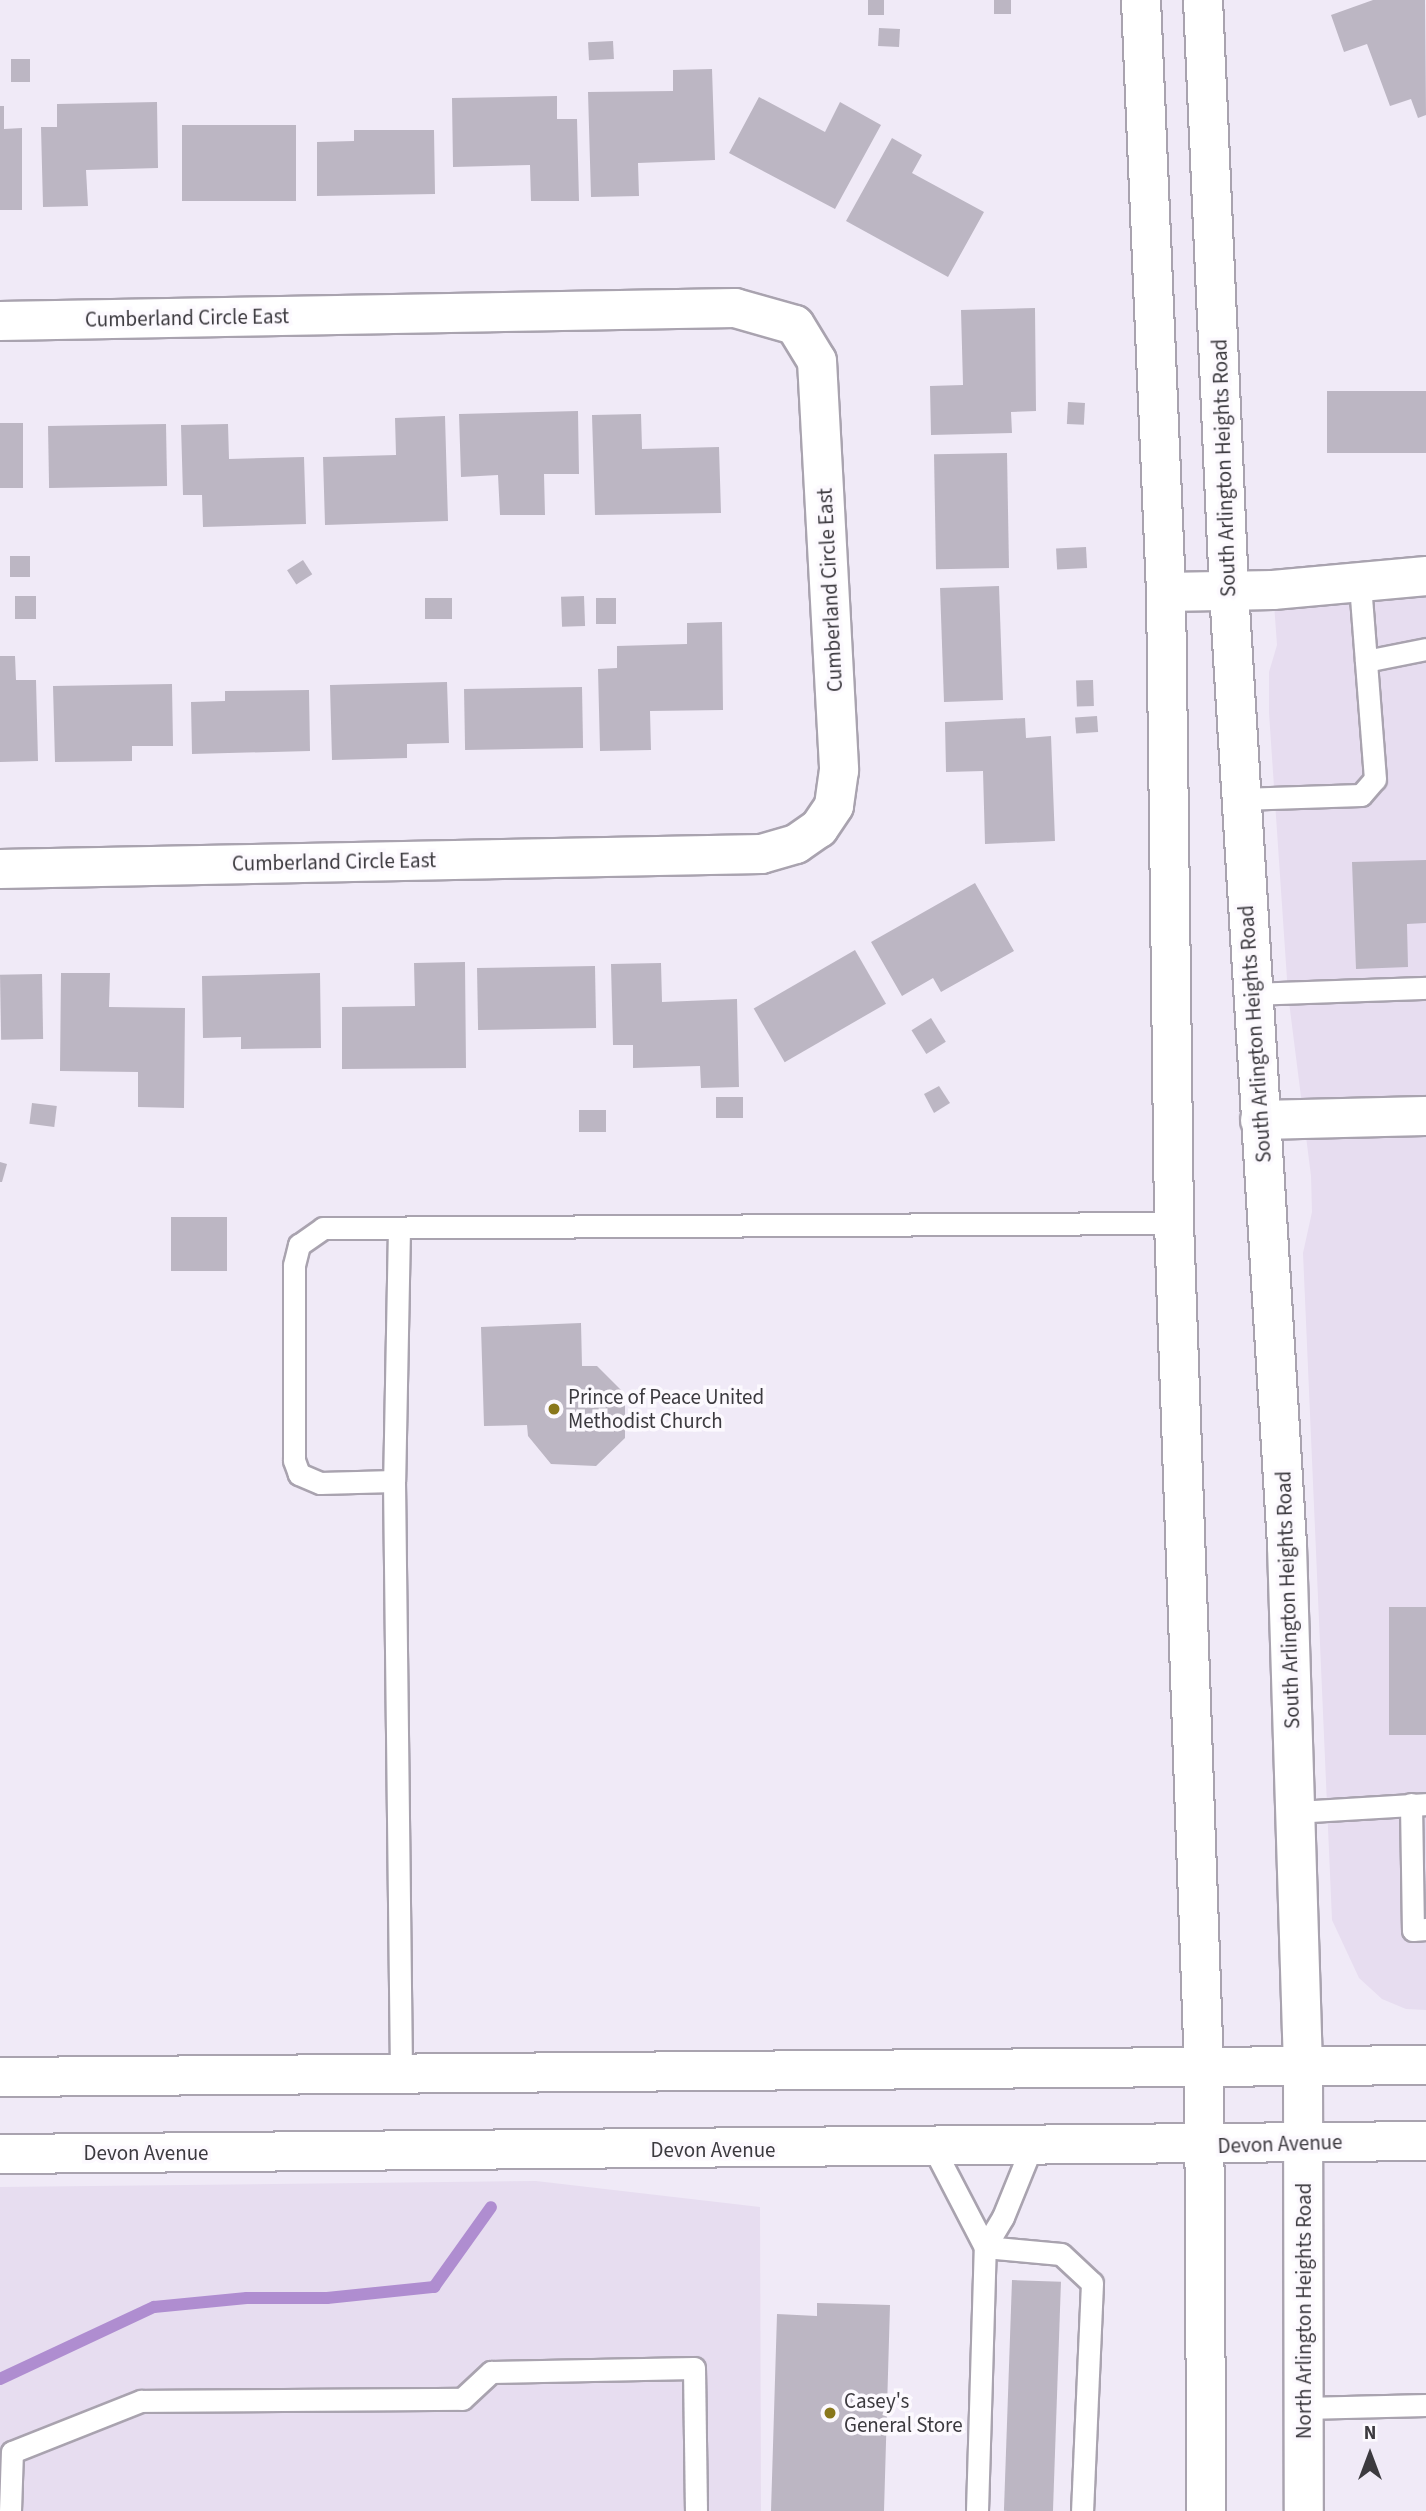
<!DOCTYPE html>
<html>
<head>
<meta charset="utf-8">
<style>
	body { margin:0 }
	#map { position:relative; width:1426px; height:2511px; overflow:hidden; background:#f0eaf7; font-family:"Source Sans 3",sans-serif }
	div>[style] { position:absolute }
	.built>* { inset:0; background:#e7ddf0 }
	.stream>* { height:12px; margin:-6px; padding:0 6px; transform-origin:6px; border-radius:6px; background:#af8dd0 }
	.building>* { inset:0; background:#bcb6c3; transform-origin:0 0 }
	.roads { filter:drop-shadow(2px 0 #a9a3af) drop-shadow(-2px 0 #a9a3af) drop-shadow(0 2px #a9a3af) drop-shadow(0 -2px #a9a3af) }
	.lane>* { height:21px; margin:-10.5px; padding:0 10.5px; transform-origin:10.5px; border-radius:10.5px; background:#fff }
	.street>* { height:38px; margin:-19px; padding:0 19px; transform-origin:19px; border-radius:19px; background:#fff }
	.secondary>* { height:38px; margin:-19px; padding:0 19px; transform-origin:19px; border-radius:19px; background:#fff }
	.dots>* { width:19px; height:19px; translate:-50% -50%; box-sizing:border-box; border:4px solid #fcf9fe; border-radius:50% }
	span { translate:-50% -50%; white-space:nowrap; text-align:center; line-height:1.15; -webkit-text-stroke:7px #fcf9fe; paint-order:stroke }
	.street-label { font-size:21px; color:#3c3a3f }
	.poi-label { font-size:21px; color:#3c3a3f }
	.left { translate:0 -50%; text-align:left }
	.north { position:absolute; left:1335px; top:2420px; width:70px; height:70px; -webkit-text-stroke:5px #fcf9fe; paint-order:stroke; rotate:0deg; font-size:19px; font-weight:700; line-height:28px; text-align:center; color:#3c3a3f }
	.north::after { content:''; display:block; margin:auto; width:24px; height:32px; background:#3c3a3f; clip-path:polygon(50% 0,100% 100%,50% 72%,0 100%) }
</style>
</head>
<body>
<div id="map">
	<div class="built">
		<div style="clip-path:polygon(1426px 573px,1426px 2010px,1406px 2009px,1382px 1999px,1359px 1978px,1332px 1920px,1303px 1253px,1312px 1212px,1311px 1176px,1288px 994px,1269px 713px,1269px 672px,1277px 645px,1273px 590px)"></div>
		<div style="clip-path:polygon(536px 2181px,760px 2207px,761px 2511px,0 2511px,0 2187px)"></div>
	</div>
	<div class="stream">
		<div style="left:0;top:2379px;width:170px;rotate:-25.1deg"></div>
		<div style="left:154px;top:2307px;width:93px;rotate:-5.5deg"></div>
		<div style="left:247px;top:2298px;width:80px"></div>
		<div style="left:327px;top:2298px;width:108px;rotate:-5.9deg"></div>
		<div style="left:434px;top:2287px;width:98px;rotate:-54.5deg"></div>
	</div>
	<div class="building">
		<div style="left:868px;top:0;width:16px;height:15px"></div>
		<div style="left:994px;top:0;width:17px;height:14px"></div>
		<div style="clip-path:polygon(1373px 0,1425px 0,1426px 115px,1418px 118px,1411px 99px,1390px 106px,1367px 44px,1344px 52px,1331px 15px)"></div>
		<div style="left:879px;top:28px;width:21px;height:18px;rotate:3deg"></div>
		<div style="left:613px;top:41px;width:18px;height:25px;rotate:87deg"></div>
		<div style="left:11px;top:59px;width:19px;height:23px"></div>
		<div style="clip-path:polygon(712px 69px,715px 160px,638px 163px,639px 196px,591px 197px,588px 92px,673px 91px,673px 70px)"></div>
		<div style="clip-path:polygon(557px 96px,557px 119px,577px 119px,579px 201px,531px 201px,530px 165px,453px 167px,452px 98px)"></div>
		<div style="clip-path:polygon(759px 97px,825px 132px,840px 102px,881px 125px,835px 209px,729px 153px)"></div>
		<div style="clip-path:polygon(157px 102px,158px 168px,86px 170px,88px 206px,43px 207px,41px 127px,57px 127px,57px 104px)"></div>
		<div style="clip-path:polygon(0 106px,4px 106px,4px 129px,22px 128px,22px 210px,0 210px)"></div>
		<div style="left:296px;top:125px;width:76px;height:114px;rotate:90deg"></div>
		<div style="clip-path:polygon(354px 130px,434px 130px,435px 194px,317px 196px,317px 142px,354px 141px)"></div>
		<div style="clip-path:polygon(892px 138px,922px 155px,912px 173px,984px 212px,948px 277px,846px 221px)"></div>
		<div style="clip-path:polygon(1035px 308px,1036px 411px,1011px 412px,1012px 433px,931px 435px,930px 386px,963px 385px,961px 310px)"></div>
		<div style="left:1426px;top:391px;width:62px;height:99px;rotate:90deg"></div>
		<div style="left:1068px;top:402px;width:17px;height:22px;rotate:3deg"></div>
		<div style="clip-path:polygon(578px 411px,579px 474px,544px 474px,545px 515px,500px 515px,498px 475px,461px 477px,459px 414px)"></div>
		<div style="clip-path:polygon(641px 414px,642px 449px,719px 447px,721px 513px,595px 515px,592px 415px)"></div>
		<div style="clip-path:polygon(445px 416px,448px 521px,325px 525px,323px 457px,396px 455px,395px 418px)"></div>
		<div style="left:0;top:423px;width:23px;height:65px"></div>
		<div style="left:166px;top:424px;width:62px;height:118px;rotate:89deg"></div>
		<div style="clip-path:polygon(228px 424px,229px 459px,304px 457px,306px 524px,203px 527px,202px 495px,183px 495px,181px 425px)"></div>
		<div style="left:1007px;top:453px;width:115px;height:73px;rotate:89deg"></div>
		<div style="left:1086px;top:547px;width:21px;height:30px;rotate:87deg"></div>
		<div style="left:10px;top:556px;width:20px;height:21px"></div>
		<div style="left:303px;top:560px;width:17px;height:19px;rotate:57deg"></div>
		<div style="left:999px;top:586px;width:114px;height:59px;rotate:88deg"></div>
		<div style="left:15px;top:596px;width:21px;height:23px"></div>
		<div style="left:584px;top:596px;width:30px;height:23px;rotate:88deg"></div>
		<div style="left:425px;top:598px;width:27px;height:21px"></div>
		<div style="left:596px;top:598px;width:20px;height:26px"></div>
		<div style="clip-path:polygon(722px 622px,723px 710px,650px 711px,651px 750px,600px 751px,598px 669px,617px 668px,617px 646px,687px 644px,687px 623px)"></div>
		<div style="clip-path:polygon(0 656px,15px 656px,16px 680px,36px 680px,38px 761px,0 762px)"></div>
		<div style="left:1093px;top:680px;width:26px;height:17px;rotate:88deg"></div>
		<div style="clip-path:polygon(447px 682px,449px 743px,407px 744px,407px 758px,332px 760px,330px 685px)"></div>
		<div style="clip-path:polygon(172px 684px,173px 746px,132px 746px,132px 761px,55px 762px,53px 686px)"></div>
		<div style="left:582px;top:687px;width:61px;height:118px;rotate:89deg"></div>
		<div style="clip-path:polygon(309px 690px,310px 751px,192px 754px,191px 702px,225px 701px,225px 691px)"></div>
		<div style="left:1097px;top:716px;width:16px;height:22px;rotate:86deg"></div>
		<div style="clip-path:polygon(1025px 718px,1026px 738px,1051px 736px,1055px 841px,985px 844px,983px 771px,946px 772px,945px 722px)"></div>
		<div style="clip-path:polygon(1426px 860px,1426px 923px,1407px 924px,1408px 967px,1356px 969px,1352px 862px)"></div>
		<div style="clip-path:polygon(975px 883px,1014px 951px,941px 992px,933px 978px,902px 996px,871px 942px)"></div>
		<div style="left:855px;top:950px;width:62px;height:117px;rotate:60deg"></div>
		<div style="clip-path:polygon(465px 962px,466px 1068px,342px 1069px,342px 1007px,415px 1006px,414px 963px)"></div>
		<div style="clip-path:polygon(661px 963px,662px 1002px,737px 999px,739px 1087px,701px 1088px,700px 1066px,633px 1068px,633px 1045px,613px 1045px,611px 964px)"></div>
		<div style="left:595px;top:966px;width:62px;height:118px;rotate:89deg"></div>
		<div style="clip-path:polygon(61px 973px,110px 973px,109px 1007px,185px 1008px,184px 1108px,138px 1107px,138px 1072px,60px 1071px)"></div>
		<div style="clip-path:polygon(320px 973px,321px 1048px,241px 1049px,241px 1037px,203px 1038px,202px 976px)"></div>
		<div style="left:42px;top:974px;width:65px;height:42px;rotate:89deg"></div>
		<div style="left:931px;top:1018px;width:28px;height:23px;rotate:58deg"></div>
		<div style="clip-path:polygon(939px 1086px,950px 1103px,934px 1113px,924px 1094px)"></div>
		<div style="left:743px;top:1097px;width:21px;height:27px;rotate:90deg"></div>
		<div style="left:32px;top:1103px;width:25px;height:21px;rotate:7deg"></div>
		<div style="left:579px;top:1110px;width:27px;height:22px"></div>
		<div style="clip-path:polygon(0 1162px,7px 1164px,2px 1182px,0 1182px)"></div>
		<div style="left:171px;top:1217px;width:56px;height:54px"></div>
		<div style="clip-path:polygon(581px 1323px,582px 1366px,597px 1366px,625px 1394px,625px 1438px,596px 1466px,551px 1464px,528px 1436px,527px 1425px,484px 1426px,481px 1327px)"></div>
		<div style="left:1426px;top:1607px;width:128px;height:37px;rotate:90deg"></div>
		<div style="left:1012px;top:2280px;width:49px;height:231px;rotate:2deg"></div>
		<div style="clip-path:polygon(817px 2303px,890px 2305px,884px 2511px,771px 2511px,777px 2314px,817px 2316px)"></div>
	</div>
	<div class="roads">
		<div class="lane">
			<div style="left:1366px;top:661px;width:61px;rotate:-11.3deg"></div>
			<div style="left:1240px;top:799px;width:121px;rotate:-1.9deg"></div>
			<div style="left:1361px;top:795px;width:21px;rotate:-49deg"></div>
			<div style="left:1375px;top:779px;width:196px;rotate:-94.4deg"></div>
			<div style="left:1253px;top:994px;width:173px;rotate:-2deg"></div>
			<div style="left:399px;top:1228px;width:253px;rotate:91.1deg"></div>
			<div style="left:394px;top:1481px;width:594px;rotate:89.32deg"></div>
			<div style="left:394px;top:1481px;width:74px;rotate:178.5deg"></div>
			<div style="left:320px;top:1483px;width:23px;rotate:-157deg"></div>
			<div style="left:299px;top:1474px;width:15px;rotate:-110deg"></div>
			<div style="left:294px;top:1460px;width:195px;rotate:-90deg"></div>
			<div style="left:294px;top:1265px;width:21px;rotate:-76deg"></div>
			<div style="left:299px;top:1245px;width:29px;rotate:-35deg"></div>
			<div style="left:323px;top:1228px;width:851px;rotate:-0.34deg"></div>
			<div style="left:1411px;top:1804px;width:126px;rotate:89.1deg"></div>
			<div style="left:1413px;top:1930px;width:13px;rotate:-4deg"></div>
			<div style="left:1296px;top:1812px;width:130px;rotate:-3.5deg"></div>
			<div style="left:934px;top:2149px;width:110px;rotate:62.5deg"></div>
			<div style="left:985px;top:2247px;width:76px;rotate:5.3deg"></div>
			<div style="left:1061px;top:2254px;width:42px;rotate:43.1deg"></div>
			<div style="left:1092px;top:2283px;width:228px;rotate:92.5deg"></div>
			<div style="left:1304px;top:2408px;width:122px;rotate:-1.4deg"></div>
			<div style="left:10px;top:2511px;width:59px;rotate:-88.1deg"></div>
			<div style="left:12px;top:2452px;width:139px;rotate:-21.6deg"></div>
			<div style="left:141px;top:2401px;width:321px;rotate:-0.4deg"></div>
			<div style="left:462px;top:2399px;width:40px;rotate:-43deg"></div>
			<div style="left:491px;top:2372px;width:203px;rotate:-1.1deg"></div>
			<div style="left:694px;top:2368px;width:143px;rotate:89.2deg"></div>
			<div style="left:977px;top:2511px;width:264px;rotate:-88.3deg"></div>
			<div style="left:985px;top:2247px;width:35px;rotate:-59deg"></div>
			<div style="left:1003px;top:2217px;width:74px;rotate:-67.9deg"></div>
		</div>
		<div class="street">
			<div style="left:0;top:321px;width:735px;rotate:-1.01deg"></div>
			<div style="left:735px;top:308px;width:62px;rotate:15.8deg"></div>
			<div style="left:795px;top:325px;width:42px;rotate:58.6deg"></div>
			<div style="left:817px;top:361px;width:410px;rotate:86.9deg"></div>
			<div style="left:839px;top:770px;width:36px;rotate:98deg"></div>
			<div style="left:834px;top:806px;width:27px;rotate:124deg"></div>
			<div style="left:819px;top:828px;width:28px;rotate:145deg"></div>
			<div style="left:796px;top:844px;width:36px;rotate:164deg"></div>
			<div style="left:761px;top:854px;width:761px;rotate:178.87deg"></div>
			<div style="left:1166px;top:592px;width:107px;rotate:-1.1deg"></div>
			<div style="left:1273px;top:590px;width:154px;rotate:-5.2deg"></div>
			<div style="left:1260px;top:1120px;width:166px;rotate:-1.4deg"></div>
		</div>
		<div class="secondary">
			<div style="left:1141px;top:0;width:593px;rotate:87.58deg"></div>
			<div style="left:1166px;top:592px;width:631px;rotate:89.27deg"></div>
			<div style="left:1174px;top:1223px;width:847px;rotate:87.97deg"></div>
			<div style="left:1204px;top:2069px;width:442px;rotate:89.7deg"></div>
			<div style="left:1203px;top:0;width:592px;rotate:87.48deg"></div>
			<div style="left:1229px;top:591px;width:957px;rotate:86.52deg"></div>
			<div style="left:1287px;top:1546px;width:522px;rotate:88.24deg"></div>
			<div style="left:1303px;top:2068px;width:443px;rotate:89.9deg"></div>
			<div style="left:0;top:2077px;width:1426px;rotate:-0.48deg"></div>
			<div style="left:0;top:2154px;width:1426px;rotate:-0.52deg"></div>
		</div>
	</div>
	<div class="dots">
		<div style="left:554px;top:1409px;background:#89771b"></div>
		<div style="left:830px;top:2413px;background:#89771b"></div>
	</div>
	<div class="street-label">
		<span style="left:187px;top:318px;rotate:-1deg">Cumberland Circle East</span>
		<span style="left:1224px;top:468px;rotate:-92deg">South Arlington Heights Road</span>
		<span style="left:830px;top:590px;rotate:-93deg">Cumberland Circle East</span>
		<span style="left:334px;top:862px;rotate:-1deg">Cumberland Circle East</span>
		<span style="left:1255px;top:1034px;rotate:-94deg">South Arlington Heights Road</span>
		<span style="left:1288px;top:1600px;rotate:-92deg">South Arlington Heights Road</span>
		<span style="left:1280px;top:2144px;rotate:-2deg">Devon Avenue</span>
		<span style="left:713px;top:2150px">Devon Avenue</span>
		<span style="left:146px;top:2153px">Devon Avenue</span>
		<span style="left:1304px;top:2311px;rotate:-90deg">North Arlington Heights Road</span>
	</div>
	<div class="poi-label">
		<span class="left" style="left:568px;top:1409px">Prince of Peace United<br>Methodist Church</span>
		<span class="left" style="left:844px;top:2413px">Casey's<br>General Store</span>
	</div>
	<div class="north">N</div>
</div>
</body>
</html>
